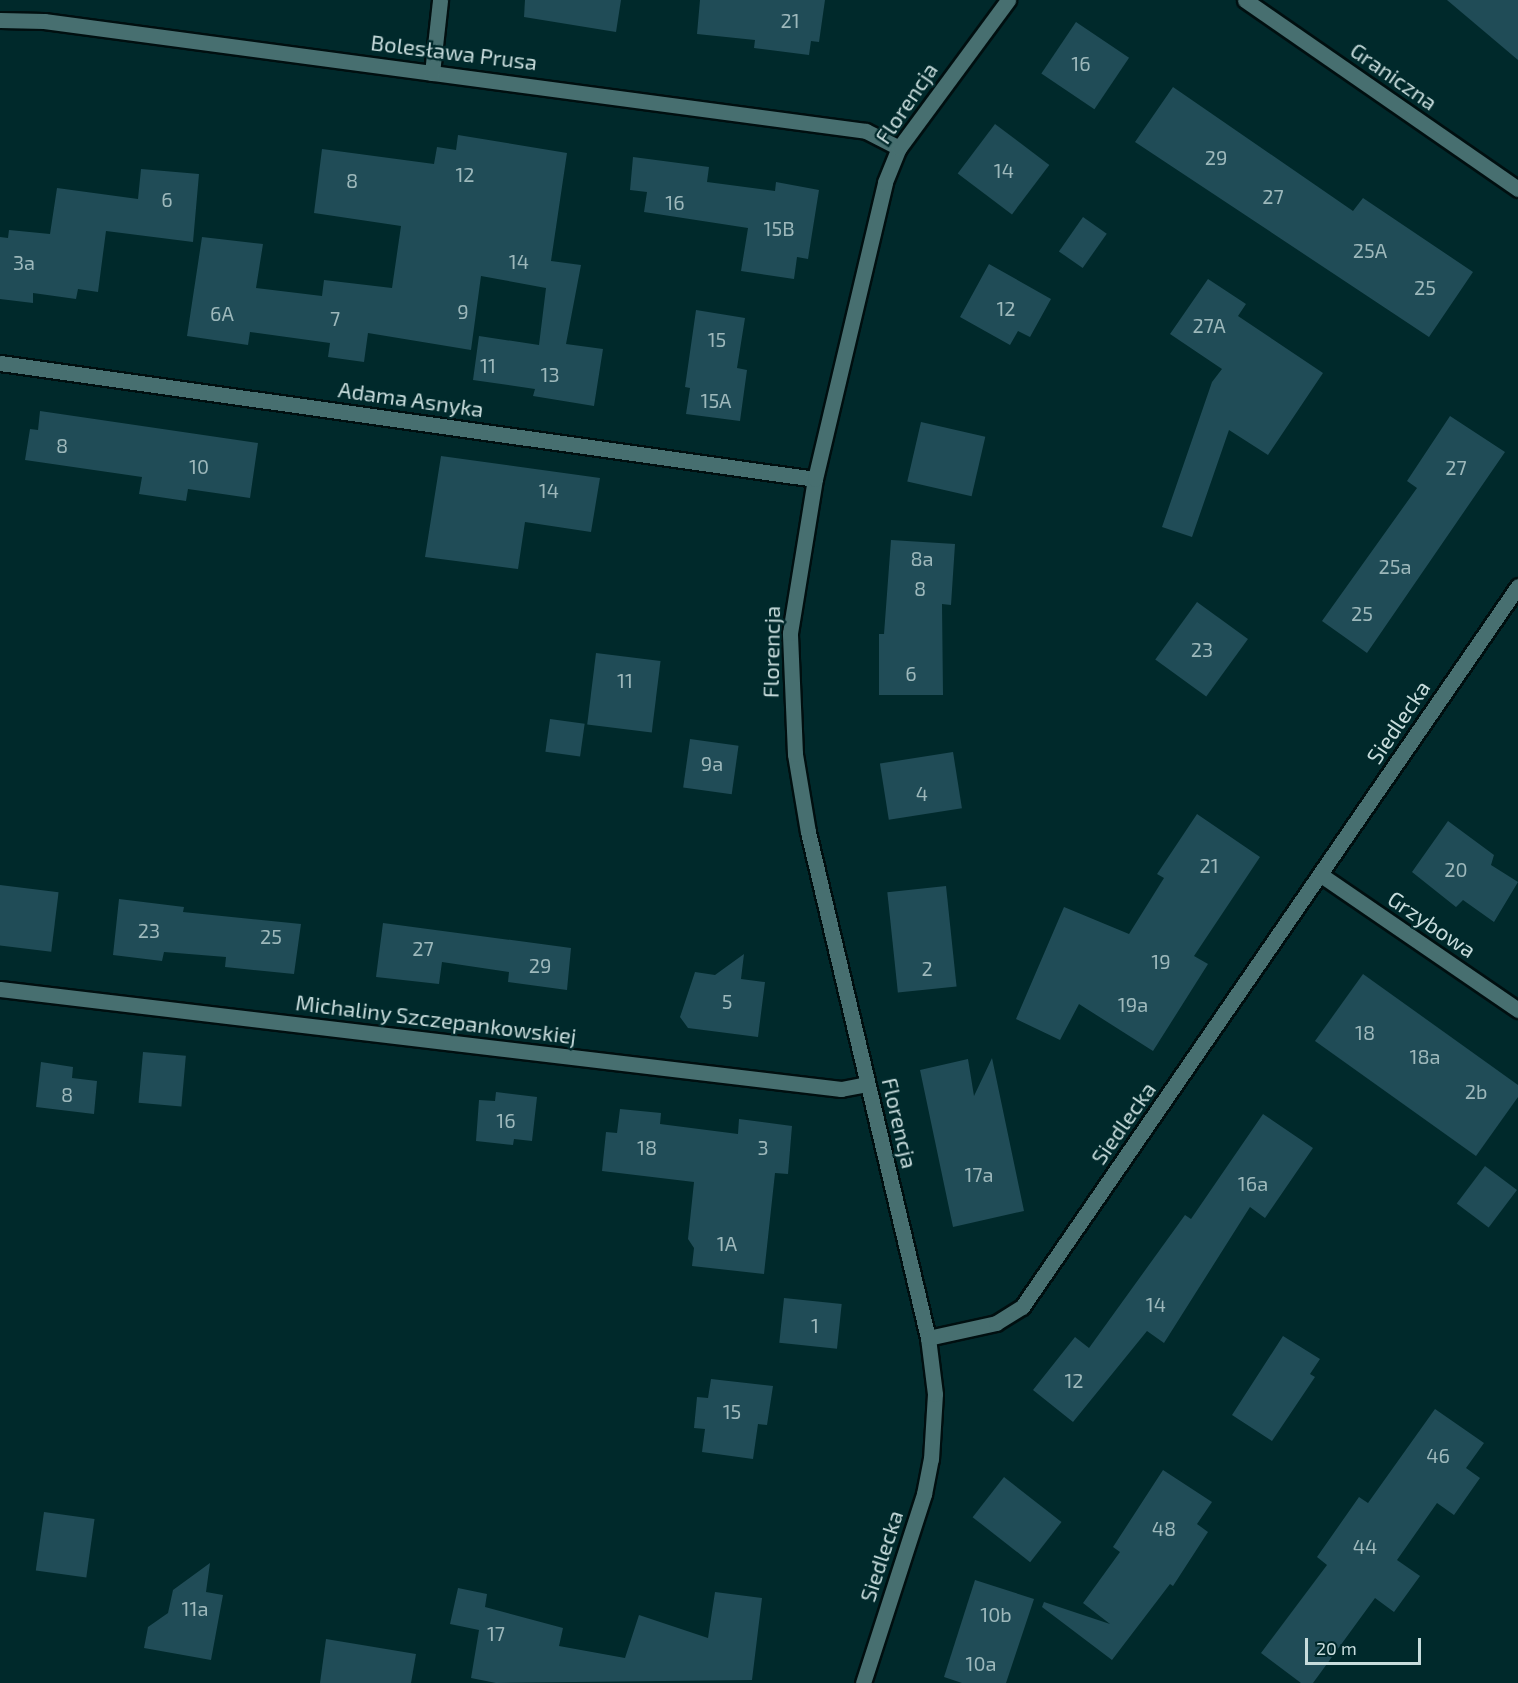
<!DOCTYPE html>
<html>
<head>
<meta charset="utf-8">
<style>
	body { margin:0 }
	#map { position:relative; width:1518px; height:1683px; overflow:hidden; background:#00292b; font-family:"Exo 2",sans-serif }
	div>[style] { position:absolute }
	.building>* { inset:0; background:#204c57; transform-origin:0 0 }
	.roads { filter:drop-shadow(2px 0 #000f10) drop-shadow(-2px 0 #000f10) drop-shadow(0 2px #000f10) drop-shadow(0 -2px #000f10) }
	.minor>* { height:15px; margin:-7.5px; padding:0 7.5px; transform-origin:7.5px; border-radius:7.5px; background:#476f70 }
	span { translate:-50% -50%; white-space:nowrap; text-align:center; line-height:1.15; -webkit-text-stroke:4.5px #00292b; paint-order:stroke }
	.number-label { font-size:20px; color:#9db8bb }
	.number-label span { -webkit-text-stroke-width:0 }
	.street-label { font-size:22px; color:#c7dcdc }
	.scale { position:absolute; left:1305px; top:1638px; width:116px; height:27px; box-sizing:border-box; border:3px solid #c7dcdc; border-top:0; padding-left:8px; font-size:18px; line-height:21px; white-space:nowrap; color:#c7dcdc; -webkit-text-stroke:4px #00292b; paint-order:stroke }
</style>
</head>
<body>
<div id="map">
	<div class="building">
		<div style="clip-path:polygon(525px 0,621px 0,616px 32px,524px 17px)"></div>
		<div style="clip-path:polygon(700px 0,825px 0,819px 42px,811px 41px,809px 55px,754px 48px,755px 40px,697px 34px)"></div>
		<div style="clip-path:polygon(1447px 0,1518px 0,1518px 60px)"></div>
		<div style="left:1076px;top:22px;width:64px;height:62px;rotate:34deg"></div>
		<div style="clip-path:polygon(1173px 87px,1353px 211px,1363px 198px,1473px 272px,1429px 337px,1135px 142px)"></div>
		<div style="left:995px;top:124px;width:68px;height:62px;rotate:37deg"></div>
		<div style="clip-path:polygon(458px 135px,567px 153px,551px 261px,581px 265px,566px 344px,603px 349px,594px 406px,533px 396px,535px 389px,473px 380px,479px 336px,539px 345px,546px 288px,481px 276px,471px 350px,368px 333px,364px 362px,328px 357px,330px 343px,250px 332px,248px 345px,187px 336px,202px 237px,263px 244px,256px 288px,322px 296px,324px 280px,392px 288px,401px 226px,314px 213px,322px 149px,434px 164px,437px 147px,456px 150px)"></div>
		<div style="clip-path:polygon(633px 157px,709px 167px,707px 182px,775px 191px,776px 182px,819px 190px,808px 259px,797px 257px,794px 279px,741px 271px,748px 228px,644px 212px,647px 192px,630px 190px)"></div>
		<div style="clip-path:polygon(141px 169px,199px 174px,193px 242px,106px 231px,98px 292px,78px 289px,76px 299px,33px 293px,33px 303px,0 299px,0 237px,8px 238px,9px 230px,50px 234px,57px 188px,138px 199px)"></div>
		<div style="left:1083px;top:217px;width:29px;height:42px;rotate:35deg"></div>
		<div style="clip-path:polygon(989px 264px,1051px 299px,1030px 337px,1018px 331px,1010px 345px,960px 317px)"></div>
		<div style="clip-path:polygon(1208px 279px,1246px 304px,1238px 316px,1323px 373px,1268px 455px,1229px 430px,1192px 537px,1162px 527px,1212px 382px,1222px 369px,1170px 334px)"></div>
		<div style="clip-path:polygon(696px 310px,745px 318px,737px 368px,747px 370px,740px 421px,686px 414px,690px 388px,685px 387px)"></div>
		<div style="clip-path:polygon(40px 411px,258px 443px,250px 498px,188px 489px,186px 501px,139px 494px,142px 477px,25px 460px,30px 429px,38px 430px)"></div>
		<div style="clip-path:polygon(1450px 416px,1505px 452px,1367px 653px,1322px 621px,1417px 488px,1407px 481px)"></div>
		<div style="left:921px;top:422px;width:66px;height:61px;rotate:13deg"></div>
		<div style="clip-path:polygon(441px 456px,600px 478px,591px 532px,525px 522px,518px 569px,425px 557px)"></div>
		<div style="clip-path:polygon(891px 540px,955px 544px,951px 605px,942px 604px,943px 695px,879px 695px,879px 634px,884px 634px)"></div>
		<div style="left:1197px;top:602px;width:63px;height:71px;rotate:36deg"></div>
		<div style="left:596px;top:653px;width:65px;height:72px;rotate:7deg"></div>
		<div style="left:550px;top:719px;width:35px;height:33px;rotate:8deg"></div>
		<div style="left:690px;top:739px;width:49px;height:49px;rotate:8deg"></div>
		<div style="left:953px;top:752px;width:57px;height:74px;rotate:81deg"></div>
		<div style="clip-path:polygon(1197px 814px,1260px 857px,1194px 956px,1208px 964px,1153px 1051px,1079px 1004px,1060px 1040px,1016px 1019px,1064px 907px,1129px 934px,1164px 878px,1157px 874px)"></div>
		<div style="clip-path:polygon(1448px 821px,1494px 855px,1491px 865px,1518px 882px,1494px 922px,1463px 900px,1456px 907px,1412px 872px)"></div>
		<div style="left:0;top:885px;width:59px;height:60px;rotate:7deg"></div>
		<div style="left:946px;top:886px;width:101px;height:59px;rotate:84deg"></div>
		<div style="clip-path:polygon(119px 899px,184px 907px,183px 912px,301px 924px,294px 974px,225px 967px,226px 957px,164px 952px,162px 961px,113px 955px)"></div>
		<div style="clip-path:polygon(383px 923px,571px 948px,567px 990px,508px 982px,509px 972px,442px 962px,439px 984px,376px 977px)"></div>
		<div style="clip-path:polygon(744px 954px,741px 979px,765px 982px,758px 1037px,688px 1028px,680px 1017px,695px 972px,715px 975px)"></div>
		<div style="clip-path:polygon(1363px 974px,1518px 1085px,1518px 1097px,1476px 1156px,1315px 1041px)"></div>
		<div style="left:143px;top:1052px;width:43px;height:51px;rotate:5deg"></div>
		<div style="clip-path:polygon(992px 1058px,1024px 1211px,953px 1227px,920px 1070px,968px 1059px,974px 1096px)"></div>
		<div style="clip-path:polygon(41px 1062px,73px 1067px,72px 1078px,97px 1081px,94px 1114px,36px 1107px)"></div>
		<div style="clip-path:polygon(496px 1092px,537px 1097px,532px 1141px,514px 1139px,513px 1145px,476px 1141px,479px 1100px,495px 1101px)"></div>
		<div style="clip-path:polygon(620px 1109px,661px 1113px,660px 1124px,738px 1134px,739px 1119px,792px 1126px,788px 1174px,775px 1173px,764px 1274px,692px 1266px,694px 1248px,688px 1239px,694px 1182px,602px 1171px,606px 1132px,617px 1133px)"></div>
		<div style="clip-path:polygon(1263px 1114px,1313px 1148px,1265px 1218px,1250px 1207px,1164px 1343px,1147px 1331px,1073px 1422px,1033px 1390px,1075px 1337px,1089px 1348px,1185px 1215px,1191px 1219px)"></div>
		<div style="left:1485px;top:1166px;width:40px;height:47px;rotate:37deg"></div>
		<div style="left:784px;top:1298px;width:58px;height:45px;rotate:6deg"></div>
		<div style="clip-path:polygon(1283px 1336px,1320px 1359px,1310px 1374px,1315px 1377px,1272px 1441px,1232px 1415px)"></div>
		<div style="clip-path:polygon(711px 1379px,773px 1386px,767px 1425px,758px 1424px,753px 1459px,702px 1452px,705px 1429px,694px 1428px,697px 1397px,708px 1398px)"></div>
		<div style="clip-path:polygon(1435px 1409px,1484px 1443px,1466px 1468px,1480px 1478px,1454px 1515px,1437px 1503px,1397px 1560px,1420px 1576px,1394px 1612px,1375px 1598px,1313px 1683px,1301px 1683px,1261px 1653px,1327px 1565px,1317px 1557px,1359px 1497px,1368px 1503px)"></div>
		<div style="clip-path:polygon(1163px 1470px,1212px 1502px,1197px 1524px,1208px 1532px,1173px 1586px,1170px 1584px,1112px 1660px,1042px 1607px,1044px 1602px,1110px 1624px,1083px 1603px,1120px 1552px,1113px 1547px)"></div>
		<div style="left:1004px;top:1477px;width:73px;height:51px;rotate:38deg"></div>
		<div style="left:44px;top:1512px;width:51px;height:59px;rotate:8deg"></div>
		<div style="clip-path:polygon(210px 1563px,206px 1592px,223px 1595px,211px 1660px,144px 1648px,148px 1627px,168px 1613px,173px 1590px)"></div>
		<div style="clip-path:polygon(975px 1580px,1034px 1599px,1006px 1683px,962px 1683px,944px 1677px)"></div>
		<div style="clip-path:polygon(458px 1588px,487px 1594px,485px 1607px,563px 1628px,559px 1646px,625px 1658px,639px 1615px,708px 1638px,715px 1592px,762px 1598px,752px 1680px,496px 1683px,471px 1678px,479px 1630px,450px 1624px)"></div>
		<div style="clip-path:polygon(326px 1639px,416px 1654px,411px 1683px,320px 1683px)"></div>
	</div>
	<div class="roads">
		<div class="minor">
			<div style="left:1245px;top:0;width:332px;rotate:34.7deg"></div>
			<div style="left:0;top:20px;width:44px;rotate:1.3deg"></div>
			<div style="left:44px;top:21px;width:829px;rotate:7.62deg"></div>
			<div style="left:866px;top:131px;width:37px;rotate:27deg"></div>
			<div style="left:432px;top:73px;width:73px;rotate:-83.7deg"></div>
			<div style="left:0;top:363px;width:823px;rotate:8.1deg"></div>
			<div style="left:1321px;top:875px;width:239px;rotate:34.4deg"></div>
			<div style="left:0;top:989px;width:847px;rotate:6.78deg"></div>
			<div style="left:841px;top:1089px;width:26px;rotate:-11deg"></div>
			<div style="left:928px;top:1338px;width:520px;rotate:-103.34deg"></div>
			<div style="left:808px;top:832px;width:79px;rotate:-99.5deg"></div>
			<div style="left:795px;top:754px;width:121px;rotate:-92.4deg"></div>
			<div style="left:790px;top:633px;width:156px;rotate:-80.8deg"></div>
			<div style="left:815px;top:479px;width:305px;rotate:-76.7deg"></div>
			<div style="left:885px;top:182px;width:37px;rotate:-68deg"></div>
			<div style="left:899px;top:148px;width:184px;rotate:-53.6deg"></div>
			<div style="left:863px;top:1683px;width:199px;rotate:-72.1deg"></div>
			<div style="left:924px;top:1494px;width:36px;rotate:-79deg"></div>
			<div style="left:931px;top:1459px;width:65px;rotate:-86.5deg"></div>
			<div style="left:935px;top:1394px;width:56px;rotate:-97.1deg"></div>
			<div style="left:928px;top:1338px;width:70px;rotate:-12.4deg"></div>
			<div style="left:996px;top:1323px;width:31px;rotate:-32deg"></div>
			<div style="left:1022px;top:1307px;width:875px;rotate:-55.47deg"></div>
		</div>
	</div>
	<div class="number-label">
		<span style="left:790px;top:20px">21</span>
		<span style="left:1081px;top:63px">16</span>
		<span style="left:1216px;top:157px">29</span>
		<span style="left:1004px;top:170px">14</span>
		<span style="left:465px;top:174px">12</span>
		<span style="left:352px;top:180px">8</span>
		<span style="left:1273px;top:196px">27</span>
		<span style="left:167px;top:199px">6</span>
		<span style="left:675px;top:202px">16</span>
		<span style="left:779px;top:228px">15B</span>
		<span style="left:1370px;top:250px">25A</span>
		<span style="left:519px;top:261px">14</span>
		<span style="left:24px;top:262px">3a</span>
		<span style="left:1425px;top:287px">25</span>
		<span style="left:1006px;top:308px">12</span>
		<span style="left:463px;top:311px">9</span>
		<span style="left:222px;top:313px">6A</span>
		<span style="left:335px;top:318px">7</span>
		<span style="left:1209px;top:325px">27A</span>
		<span style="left:717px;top:339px">15</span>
		<span style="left:488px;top:365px">11</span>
		<span style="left:550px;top:374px">13</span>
		<span style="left:716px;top:400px">15A</span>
		<span style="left:62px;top:445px">8</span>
		<span style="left:199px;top:466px">10</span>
		<span style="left:1456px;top:467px">27</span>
		<span style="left:549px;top:490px">14</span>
		<span style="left:922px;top:558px">8a</span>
		<span style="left:1395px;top:566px">25a</span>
		<span style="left:920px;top:588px">8</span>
		<span style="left:1362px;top:613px">25</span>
		<span style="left:1202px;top:649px">23</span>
		<span style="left:911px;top:673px">6</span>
		<span style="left:625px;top:680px">11</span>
		<span style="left:712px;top:763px">9a</span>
		<span style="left:922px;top:793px">4</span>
		<span style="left:1209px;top:865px">21</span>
		<span style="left:1456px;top:869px">20</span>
		<span style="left:149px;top:930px">23</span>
		<span style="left:271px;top:936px">25</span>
		<span style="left:423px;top:948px">27</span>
		<span style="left:1161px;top:961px">19</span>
		<span style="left:540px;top:965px">29</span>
		<span style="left:927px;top:968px">2</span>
		<span style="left:727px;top:1001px">5</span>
		<span style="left:1133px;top:1004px">19a</span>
		<span style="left:1365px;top:1032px">18</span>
		<span style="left:1425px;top:1056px">18a</span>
		<span style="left:1476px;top:1091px">2b</span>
		<span style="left:67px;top:1094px">8</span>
		<span style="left:506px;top:1120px">16</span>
		<span style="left:647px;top:1147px">18</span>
		<span style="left:763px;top:1147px">3</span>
		<span style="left:979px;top:1174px">17a</span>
		<span style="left:1253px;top:1183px">16a</span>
		<span style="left:727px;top:1243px">1A</span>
		<span style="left:1156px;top:1304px">14</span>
		<span style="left:815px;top:1325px">1</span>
		<span style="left:1074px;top:1380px">12</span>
		<span style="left:732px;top:1411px">15</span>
		<span style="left:1438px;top:1455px">46</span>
		<span style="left:1164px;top:1528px">48</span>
		<span style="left:1365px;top:1546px">44</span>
		<span style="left:195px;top:1608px">11a</span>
		<span style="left:996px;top:1614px">10b</span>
		<span style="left:496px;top:1633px">17</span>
		<span style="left:981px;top:1663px">10a</span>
	</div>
	<div class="street-label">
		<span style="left:454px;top:52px;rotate:7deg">Bolesława Prusa</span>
		<span style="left:1394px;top:76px;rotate:35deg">Graniczna</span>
		<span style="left:906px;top:103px;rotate:-56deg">Florencja</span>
		<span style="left:411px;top:399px;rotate:8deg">Adama Asnyka</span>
		<span style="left:771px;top:652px;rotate:-89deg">Florencja</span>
		<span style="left:1398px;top:722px;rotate:-56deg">Siedlecka</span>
		<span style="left:1432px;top:924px;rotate:34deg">Grzybowa</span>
		<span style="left:436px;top:1019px;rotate:7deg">Michaliny Szczepankowskiej</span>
		<span style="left:900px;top:1123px;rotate:77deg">Florencja</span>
		<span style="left:1123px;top:1123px;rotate:-55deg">Siedlecka</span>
		<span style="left:881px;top:1556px;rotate:-72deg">Siedlecka</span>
	</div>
	<div class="scale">20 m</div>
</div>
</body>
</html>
